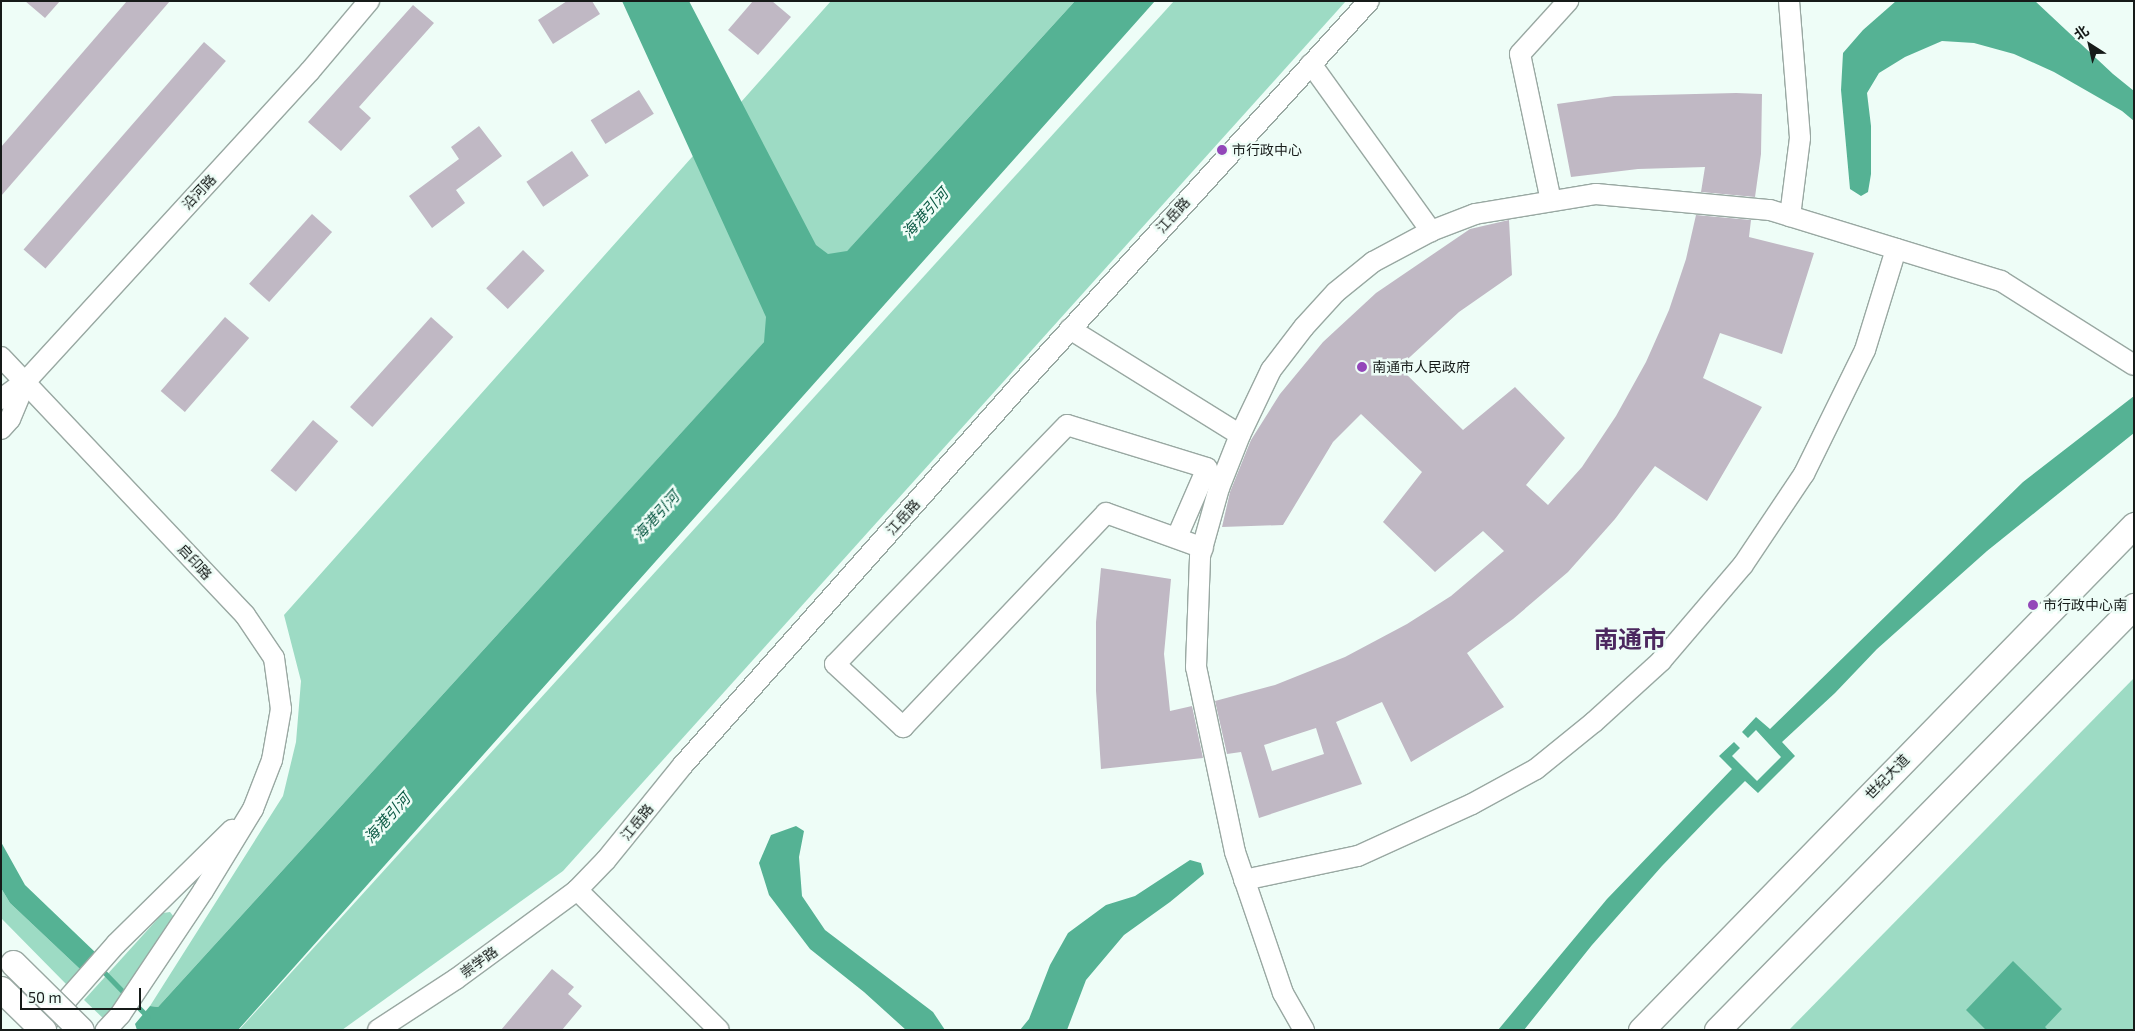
<!DOCTYPE html>
<html>
<head>
<meta charset="utf-8">
<style>
	body { margin:0 }
	#map { position:relative; width:2135px; height:1031px; overflow:hidden; background:#eefdf7; font-family:"Exo 2","Noto Sans SC",sans-serif }
	div>[style] { position:absolute }
	.green>* { inset:0; background:#9ddbc4 }
	.water>* { inset:0; background:#55b294 }
	.stream>* { height:5px; margin:-2.5px; padding:0 2.5px; transform-origin:2.5px; border-radius:2.5px; background:#55b294 }
	.building>* { inset:0; background:#c0b8c4; transform-origin:0 0 }
	.roads { filter:drop-shadow(1px 0 #99a8a2) drop-shadow(-1px 0 #99a8a2) drop-shadow(0 1px #99a8a2) drop-shadow(0 -1px #99a8a2) }
	.minor>* { height:20px; margin:-10px; padding:0 10px; transform-origin:10px; border-radius:10px; background:#fff }
	.major>* { height:25px; margin:-12.5px; padding:0 12.5px; transform-origin:12.5px; border-radius:12.5px; background:#fff }
	.bridges { filter:drop-shadow(1px 0 #99a8a2) drop-shadow(-1px 0 #99a8a2) drop-shadow(0 1px #99a8a2) drop-shadow(0 -1px #99a8a2) }
	.major-bridge>* { height:25px; margin:-12.5px; padding:0 12.5px; transform-origin:12.5px; border-radius:12.5px; background:#fff }
	.dots>* { width:14px; height:14px; translate:-50% -50%; box-sizing:border-box; border:2px solid #eefdf7; border-radius:50% }
	span { translate:-50% -50%; white-space:nowrap; text-align:center; line-height:1.15; -webkit-text-stroke:5px #eefdf7; paint-order:stroke }
	.poi-label { font-size:14px; color:#161b19 }
	.left { translate:0 -50%; text-align:left }
	.street-label { font-size:14px; color:#161b19 }
	.water-label { font-size:15px; color:#0b5944; font-style:italic }
	.town-label { font-size:24px; color:#4c285f; font-weight:700 }
	.frame { position:absolute; inset:0; border:2px solid #161b19; pointer-events:none }
	.north { position:absolute; left:2065px; top:20px; width:50px; height:50px; -webkit-text-stroke:4px #eefdf7; paint-order:stroke; rotate:325deg; font-size:14px; font-weight:700; line-height:20px; text-align:center; color:#161b19 }
	.north::after { content:''; display:block; margin:auto; width:18px; height:22px; background:#161b19; clip-path:polygon(50% 0,100% 100%,50% 72%,0 100%) }
	.scale { position:absolute; left:20px; top:988px; width:121px; height:22px; box-sizing:border-box; border:2px solid #161b19; border-top:0; padding-left:6px; font-size:15px; line-height:18px; white-space:nowrap; color:#161b19; -webkit-text-stroke:4px #eefdf7; paint-order:stroke }
</style>
</head>
<body>
<div id="map">
	<div class="green">
		<div style="clip-path:polygon(831px 1px,1075px 1px,158px 1007px,150px 1006px,283px 796px,296px 742px,301px 681px,284px 615px)"></div>
		<div style="clip-path:polygon(1174px 1px,1346px 1px,563px 871px,342px 1030px,239px 1030px)"></div>
		<div style="clip-path:polygon(2134px 678px,2134px 1030px,1789px 1030px)"></div>
		<div style="clip-path:polygon(1px 888px,10px 903px,81px 970px,67px 985px,1px 918px)"></div>
		<div style="clip-path:polygon(170px 912px,174px 917px,106px 1021px,84px 1000px,163px 913px)"></div>
	</div>
	<div class="water">
		<div style="clip-path:polygon(622px 1px,689px 1px,816px 245px,828px 254px,847px 251px,1075px 1px,1155px 1px,238px 1030px,137px 1030px,135px 1024px,150px 1006px,158px 1007px,764px 342px,766px 317px)"></div>
		<div style="clip-path:polygon(1896px 1px,2035px 1px,2113px 74px,2134px 91px,2134px 121px,2122px 111px,2054px 72px,2014px 54px,1974px 43px,1942px 41px,1905px 57px,1879px 73px,1867px 93px,1871px 126px,1871px 174px,1868px 192px,1861px 196px,1850px 189px,1841px 90px,1843px 53px,1863px 30px)"></div>
		<div style="clip-path:polygon(2134px 396px,2134px 433px,1987px 551px,1877px 649px,1835px 693px,1782px 742px,1795px 756px,1758px 793px,1745px 781px,1715px 811px,1662px 866px,1592px 945px,1524px 1030px,1498px 1030px,1607px 899px,1732px 769px,1719px 756px,1734px 742px,1740px 748px,1732px 756px,1757px 781px,1781px 757px,1756px 730px,1748px 738px,1742px 732px,1756px 717px,1770px 729px,2023px 482px)"></div>
		<div style="clip-path:polygon(796px 826px,804px 831px,799px 857px,802px 896px,825px 930px,933px 1012px,945px 1030px,906px 1030px,864px 992px,810px 949px,769px 895px,759px 863px,771px 835px)"></div>
		<div style="clip-path:polygon(1px 842px,25px 885px,97px 954px,81px 970px,10px 903px,1px 888px)"></div>
		<div style="clip-path:polygon(1190px 860px,1201px 863px,1204px 874px,1170px 902px,1124px 935px,1086px 980px,1067px 1030px,1020px 1030px,1029px 1019px,1050px 965px,1068px 933px,1106px 905px,1135px 896px)"></div>
		<div style="clip-path:polygon(2013px 961px,2062px 1009px,2045px 1027px,2048px 1030px,1986px 1030px,1966px 1010px)"></div>
	</div>
	<div class="stream">
		<div style="left:100px;top:968px;width:39px;rotate:46deg"></div>
		<div style="left:133px;top:1002px;width:21px;rotate:45deg"></div>
	</div>
	<div class="building">
		<div style="clip-path:polygon(25px 1px,60px 1px,45px 18px)"></div>
		<div style="clip-path:polygon(127px 1px,170px 1px,1px 196px,1px 147px)"></div>
		<div style="clip-path:polygon(567px 1px,592px 1px,600px 14px,553px 44px,538px 20px)"></div>
		<div style="clip-path:polygon(753px 1px,772px 1px,791px 17px,758px 55px,728px 30px)"></div>
		<div style="clip-path:polygon(413px 5px,434px 23px,359px 107px,371px 118px,341px 151px,308px 122px)"></div>
		<div style="left:204px;top:42px;width:29px;height:275px;rotate:41deg"></div>
		<div style="left:639px;top:90px;width:28px;height:57px;rotate:58deg"></div>
		<div style="clip-path:polygon(1736px 93px,1762px 94px,1761px 154px,1755px 197px,1701px 192px,1705px 167px,1638px 169px,1571px 177px,1557px 104px,1614px 96px)"></div>
		<div style="clip-path:polygon(479px 126px,502px 156px,456px 190px,465px 203px,432px 228px,409px 196px,459px 159px,451px 147px)"></div>
		<div style="left:572px;top:151px;width:30px;height:55px;rotate:56deg"></div>
		<div style="left:312px;top:214px;width:27px;height:94px;rotate:42deg"></div>
		<div style="clip-path:polygon(evenodd,1696px 215px,1751px 220px,1749px 237px,1814px 253px,1782px 354px,1720px 333px,1703px 378px,1762px 407px,1707px 501px,1655px 466px,1615px 519px,1568px 572px,1513px 619px,1467px 653px,1504px 707px,1411px 762px,1382px 702px,1336px 722px,1362px 784px,1259px 818px,1241px 752px,1227px 754px,1215px 701px,1275px 685px,1345px 657px,1407px 624px,1451px 596px,1504px 551px,1483px 531px,1435px 572px,1383px 522px,1422px 472px,1361px 414px,1333px 442px,1283px 525px,1222px 527px,1230px 492px,1251px 440px,1280px 394px,1323px 342px,1376px 293px,1470px 229px,1509px 220px,1512px 275px,1459px 312px,1399px 367px,1463px 430px,1515px 387px,1565px 438px,1526px 485px,1548px 505px,1582px 467px,1616px 416px,1646px 362px,1669px 310px,1686px 259px,1696px 215px,1316px 728px,1324px 754px,1272px 771px,1264px 745px,1316px 728px)"></div>
		<div style="left:523px;top:250px;width:30px;height:53px;rotate:44deg"></div>
		<div style="left:225px;top:317px;width:32px;height:98px;rotate:41deg"></div>
		<div style="left:431px;top:317px;width:30px;height:121px;rotate:42deg"></div>
		<div style="left:313px;top:420px;width:33px;height:66px;rotate:40deg"></div>
		<div style="clip-path:polygon(1101px 568px,1171px 579px,1164px 654px,1170px 711px,1192px 706px,1203px 758px,1101px 769px,1096px 691px,1096px 622px)"></div>
		<div style="clip-path:polygon(552px 969px,574px 987px,568px 994px,582px 1006px,562px 1030px,501px 1030px)"></div>
	</div>
	<div class="roads">
		<div class="minor">
			<div style="left:1789px;top:1px;width:137px;rotate:85.4deg"></div>
			<div style="left:1800px;top:138px;width:79px;rotate:97.3deg"></div>
			<div style="left:1311px;top:64px;width:206px;rotate:54.3deg"></div>
			<div style="left:1551px;top:201px;width:150px;rotate:-101.9deg"></div>
			<div style="left:1520px;top:54px;width:72px;rotate:-47.8deg"></div>
			<div style="left:1070px;top:329px;width:200px;rotate:31.9deg"></div>
			<div style="left:1px;top:357px;width:355px;rotate:46.6deg"></div>
			<div style="left:245px;top:615px;width:52px;rotate:56deg"></div>
			<div style="left:274px;top:658px;width:51px;rotate:82.2deg"></div>
			<div style="left:281px;top:709px;width:52px;rotate:100deg"></div>
			<div style="left:272px;top:760px;width:53px;rotate:111.2deg"></div>
			<div style="left:253px;top:809px;width:96px;rotate:121.4deg"></div>
			<div style="left:203px;top:891px;width:149px;rotate:123.8deg"></div>
			<div style="left:120px;top:1015px;width:21px;rotate:133deg"></div>
			<div style="left:1px;top:399px;width:31px;rotate:-36deg"></div>
			<div style="left:26px;top:381px;width:420px;rotate:-47.5deg"></div>
			<div style="left:310px;top:71px;width:92px;rotate:-49.9deg"></div>
			<div style="left:1px;top:429px;width:13px;rotate:-48deg"></div>
			<div style="left:10px;top:419px;width:41px;rotate:-67.2deg"></div>
			<div style="left:1177px;top:537px;width:75px;rotate:-66.5deg"></div>
			<div style="left:1207px;top:468px;width:146px;rotate:-162.9deg"></div>
			<div style="left:1067px;top:425px;width:333px;rotate:134.1deg"></div>
			<div style="left:835px;top:664px;width:93px;rotate:42.8deg"></div>
			<div style="left:903px;top:727px;width:295px;rotate:-46.5deg"></div>
			<div style="left:1106px;top:513px;width:103px;rotate:19.8deg"></div>
			<div style="left:1244px;top:880px;width:116px;rotate:-11.9deg"></div>
			<div style="left:1358px;top:856px;width:125px;rotate:-24.5deg"></div>
			<div style="left:1472px;top:804px;width:73px;rotate:-28.7deg"></div>
			<div style="left:1536px;top:769px;width:75px;rotate:-39deg"></div>
			<div style="left:1594px;top:722px;width:91px;rotate:-42.3deg"></div>
			<div style="left:1661px;top:661px;width:126px;rotate:-49.5deg"></div>
			<div style="left:1743px;top:565px;width:110px;rotate:-56.2deg"></div>
			<div style="left:1804px;top:474px;width:138px;rotate:-63.8deg"></div>
			<div style="left:1865px;top:350px;width:106px;rotate:-72.9deg"></div>
			<div style="left:577px;top:890px;width:199px;rotate:44.6deg"></div>
			<div style="left:49px;top:1020px;width:101px;rotate:-48.6deg"></div>
			<div style="left:116px;top:944px;width:163px;rotate:-44.5deg"></div>
			<div style="left:378px;top:1030px;width:93px;rotate:-33.2deg"></div>
			<div style="left:456px;top:979px;width:150px;rotate:-36.3deg"></div>
			<div style="left:577px;top:890px;width:42px;rotate:-46deg"></div>
			<div style="left:606px;top:860px;width:122px;rotate:-51deg"></div>
			<div style="left:683px;top:765px;width:506px;rotate:-48.44deg"></div>
			<div style="left:1019px;top:386px;width:520px;rotate:-47.73deg"></div>
			<div style="left:1304px;top:1030px;width:43px;rotate:-119.6deg"></div>
			<div style="left:1283px;top:993px;width:149px;rotate:-108.8deg"></div>
			<div style="left:1235px;top:852px;width:189px;rotate:-101.9deg"></div>
			<div style="left:1196px;top:667px;width:111px;rotate:-87.9deg"></div>
			<div style="left:1200px;top:556px;width:71px;rotate:-74.4deg"></div>
			<div style="left:1219px;top:488px;width:57px;rotate:-68.4deg"></div>
			<div style="left:1240px;top:435px;width:72px;rotate:-64.5deg"></div>
			<div style="left:1271px;top:370px;width:54px;rotate:-52.5deg"></div>
			<div style="left:1304px;top:327px;width:47px;rotate:-47.6deg"></div>
			<div style="left:1336px;top:292px;width:48px;rotate:-39deg"></div>
			<div style="left:1373px;top:262px;width:66px;rotate:-28.1deg"></div>
			<div style="left:1431px;top:231px;width:47px;rotate:-21.1deg"></div>
			<div style="left:1475px;top:214px;width:123px;rotate:-9.4deg"></div>
			<div style="left:1596px;top:194px;width:175px;rotate:5.3deg"></div>
			<div style="left:1770px;top:210px;width:242px;rotate:17.1deg"></div>
			<div style="left:2001px;top:281px;width:157px;rotate:32.3deg"></div>
		</div>
		<div class="major">
			<div style="left:1641px;top:1030px;width:706px;rotate:-45.69deg"></div>
			<div style="left:1717px;top:1030px;width:595px;rotate:-45.48deg"></div>
		</div>
	</div>
	<div class="bridges">
		<div class="major-bridge">
			<div style="left:13px;top:963px;width:95px;rotate:44.6deg"></div>
			<div style="left:1px;top:989px;width:59px;rotate:44.3deg"></div>
		</div>
	</div>
	<div class="dots">
		<div style="left:1222px;top:150px;background:#9347b9"></div>
		<div style="left:1362px;top:367px;background:#9347b9"></div>
		<div style="left:2033px;top:605px;background:#9347b9"></div>
	</div>
	<div class="poi-label">
		<span class="left" style="left:1232px;top:150px">市行政中心</span>
		<span class="left" style="left:1372px;top:367px">南通市人民政府</span>
		<span class="left" style="left:2043px;top:605px">市行政中心南</span>
	</div>
	<div class="street-label">
		<span style="left:199px;top:192px;rotate:-47deg">沿河路</span>
		<span style="left:1173px;top:215px;rotate:-48deg">江岳路</span>
		<span style="left:903px;top:517px;rotate:-48deg">江岳路</span>
		<span style="left:195px;top:562px;rotate:47deg">启印路</span>
		<span style="left:1887px;top:777px;rotate:-46deg">世纪大道</span>
		<span style="left:637px;top:822px;rotate:-51deg">江岳路</span>
		<span style="left:479px;top:962px;rotate:-36deg">崇学路</span>
	</div>
	<div class="water-label">
		<span style="left:925px;top:213px;rotate:-48deg">海港引河</span>
		<span style="left:656px;top:516px;rotate:-48deg">海港引河</span>
		<span style="left:387px;top:818px;rotate:-48deg">海港引河</span>
	</div>
	<div class="town-label">
		<span style="left:1630px;top:639px">南通市</span>
	</div>
	<div class="frame"></div>
	<div class="north">北</div>
	<div class="scale">50 m</div>
</div>
</body>
</html>
